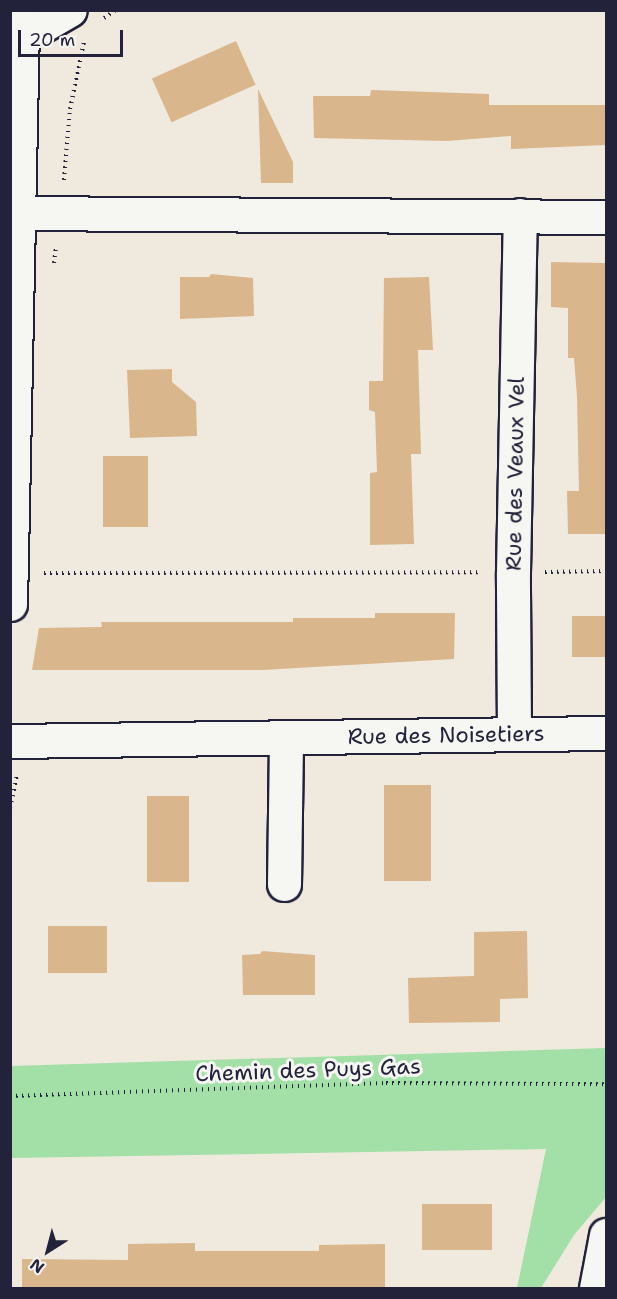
<!DOCTYPE html>
<html>
<head>
<meta charset="utf-8">
<style>
	body { margin:0 }
	#map { position:relative; width:617px; height:1299px; overflow:hidden; background:#f0e9de; font-family:"Shantell Sans",sans-serif }
	div>[style] { position:absolute }
	.green>* { inset:0; background:#a3e0a7 }
	.building>* { inset:0; background:#dab68c; transform-origin:0 0 }
	.path>* { height:4px; margin-top:-2px; transform-origin:0; background:repeating-linear-gradient(90deg,#22223b 0 1.5px,transparent 0 6px) }
	.roads { filter:drop-shadow(2px 0 #22223b) drop-shadow(-2px 0 #22223b) drop-shadow(0 2px #22223b) drop-shadow(0 -2px #22223b) }
	.minor>* { height:33px; margin:-16.5px; padding:0 16.5px; transform-origin:16.5px; border-radius:16.5px; background:#f6f6f2 }
	span { translate:-50% -50%; white-space:nowrap; text-align:center; line-height:1.15; -webkit-text-stroke:6px #f6f6f2; paint-order:stroke }
	.street-label { font-size:22px; color:#22223b }
	.frame { position:absolute; inset:0; border:12px solid #22223b; pointer-events:none }
	.north { position:absolute; left:18px; top:1221px; width:60px; height:60px; -webkit-text-stroke:4px #f6f6f2; paint-order:stroke; rotate:216deg; font-size:16px; font-weight:700; line-height:24px; text-align:center; color:#22223b }
	.north::after { content:''; display:block; margin:auto; width:21px; height:27px; background:#22223b; clip-path:polygon(50% 0,100% 100%,50% 72%,0 100%) }
	.scale { position:absolute; left:18px; top:30px; width:105px; height:27px; box-sizing:border-box; border:3px solid #22223b; border-top:0; padding-left:8px; font-size:18px; line-height:21px; white-space:nowrap; color:#22223b; -webkit-text-stroke:4px #f6f6f2; paint-order:stroke }
</style>
</head>
<body>
<div id="map">
	<div class="green">
		<div style="clip-path:polygon(606px 1048px,606px 1197px,574px 1235px,541px 1288px,517px 1288px,546px 1149px,11px 1158px,11px 1066px)"></div>
	</div>
	<div class="building">
		<div style="left:236px;top:41px;width:48px;height:92px;rotate:66deg"></div>
		<div style="clip-path:polygon(258px 89px,293px 162px,293px 183px,261px 183px)"></div>
		<div style="clip-path:polygon(371px 90px,489px 94px,489px 105px,606px 105px,606px 145px,511px 149px,511px 136px,447px 141px,314px 138px,313px 96px,370px 96px)"></div>
		<div style="clip-path:polygon(551px 262px,606px 263px,606px 534px,568px 534px,567px 491px,579px 491px,577px 397px,574px 358px,568px 358px,568px 308px,551px 307px)"></div>
		<div style="clip-path:polygon(211px 274px,253px 278px,254px 316px,180px 319px,180px 277px,209px 277px)"></div>
		<div style="clip-path:polygon(429px 277px,433px 350px,418px 350px,421px 454px,411px 454px,414px 544px,370px 545px,370px 473px,377px 472px,375px 412px,369px 410px,369px 381px,383px 381px,384px 278px)"></div>
		<div style="clip-path:polygon(172px 369px,172px 382px,196px 402px,197px 436px,130px 438px,127px 370px)"></div>
		<div style="left:103px;top:456px;width:45px;height:71px"></div>
		<div style="clip-path:polygon(375px 613px,455px 613px,454px 659px,262px 670px,32px 670px,39px 628px,102px 627px,101px 622px,293px 622px,293px 618px,375px 618px)"></div>
		<div style="left:572px;top:616px;width:34px;height:41px"></div>
		<div style="left:384px;top:785px;width:47px;height:96px"></div>
		<div style="left:147px;top:796px;width:42px;height:86px"></div>
		<div style="left:48px;top:926px;width:59px;height:47px"></div>
		<div style="clip-path:polygon(527px 931px,528px 998px,500px 999px,500px 1022px,409px 1023px,408px 978px,474px 976px,474px 932px)"></div>
		<div style="clip-path:polygon(262px 951px,315px 955px,315px 995px,243px 995px,242px 955px,260px 954px)"></div>
		<div style="left:422px;top:1204px;width:70px;height:46px"></div>
		<div style="clip-path:polygon(195px 1243px,195px 1251px,319px 1251px,319px 1245px,385px 1244px,385px 1288px,22px 1288px,22px 1259px,128px 1260px,128px 1244px)"></div>
	</div>
	<div class="path">
		<div style="left:104px;top:18px;width:14px;rotate:-34deg"></div>
		<div style="left:64px;top:180px;width:71px;rotate:-85.2deg"></div>
		<div style="left:70px;top:109px;width:68px;rotate:-78.2deg"></div>
		<div style="left:54px;top:263px;width:16px;rotate:-83deg"></div>
		<div style="left:545px;top:572px;width:61px;rotate:-0.9deg"></div>
		<div style="left:44px;top:573px;width:437px;rotate:-0.1deg"></div>
		<div style="left:10px;top:808px;width:33px;rotate:-78deg"></div>
		<div style="left:10px;top:1096px;width:376px;rotate:-2deg"></div>
		<div style="left:386px;top:1083px;width:220px;rotate:0.3deg"></div>
	</div>
	<div class="roads">
		<div class="minor">
			<div style="left:10px;top:21px;width:32px;rotate:9deg"></div>
			<div style="left:42px;top:26px;width:32px;rotate:-30deg"></div>
			<div style="left:10px;top:213px;width:596px;rotate:0.38deg"></div>
			<div style="left:10px;top:604px;width:578px;rotate:-88.81deg"></div>
			<div style="left:514px;top:733px;width:161px;rotate:-90.4deg"></div>
			<div style="left:513px;top:572px;width:357px;rotate:-88.9deg"></div>
			<div style="left:10px;top:741px;width:596px;rotate:-0.77deg"></div>
			<div style="left:284px;top:884px;width:146px;rotate:-89.2deg"></div>
			<div style="left:596px;top:1288px;width:54px;rotate:-79.3deg"></div>
		</div>
	</div>
	<div class="street-label">
		<span style="left:515px;top:474px;rotate:-89deg">Rue des Veaux Vel</span>
		<span style="left:446px;top:735px;rotate:-1deg">Rue des Noisetiers</span>
		<span style="left:308px;top:1070px;rotate:-2deg">Chemin des Puys Gas</span>
	</div>
	<div class="frame"></div>
	<div class="north">N</div>
	<div class="scale">20 m</div>
</div>
</body>
</html>
